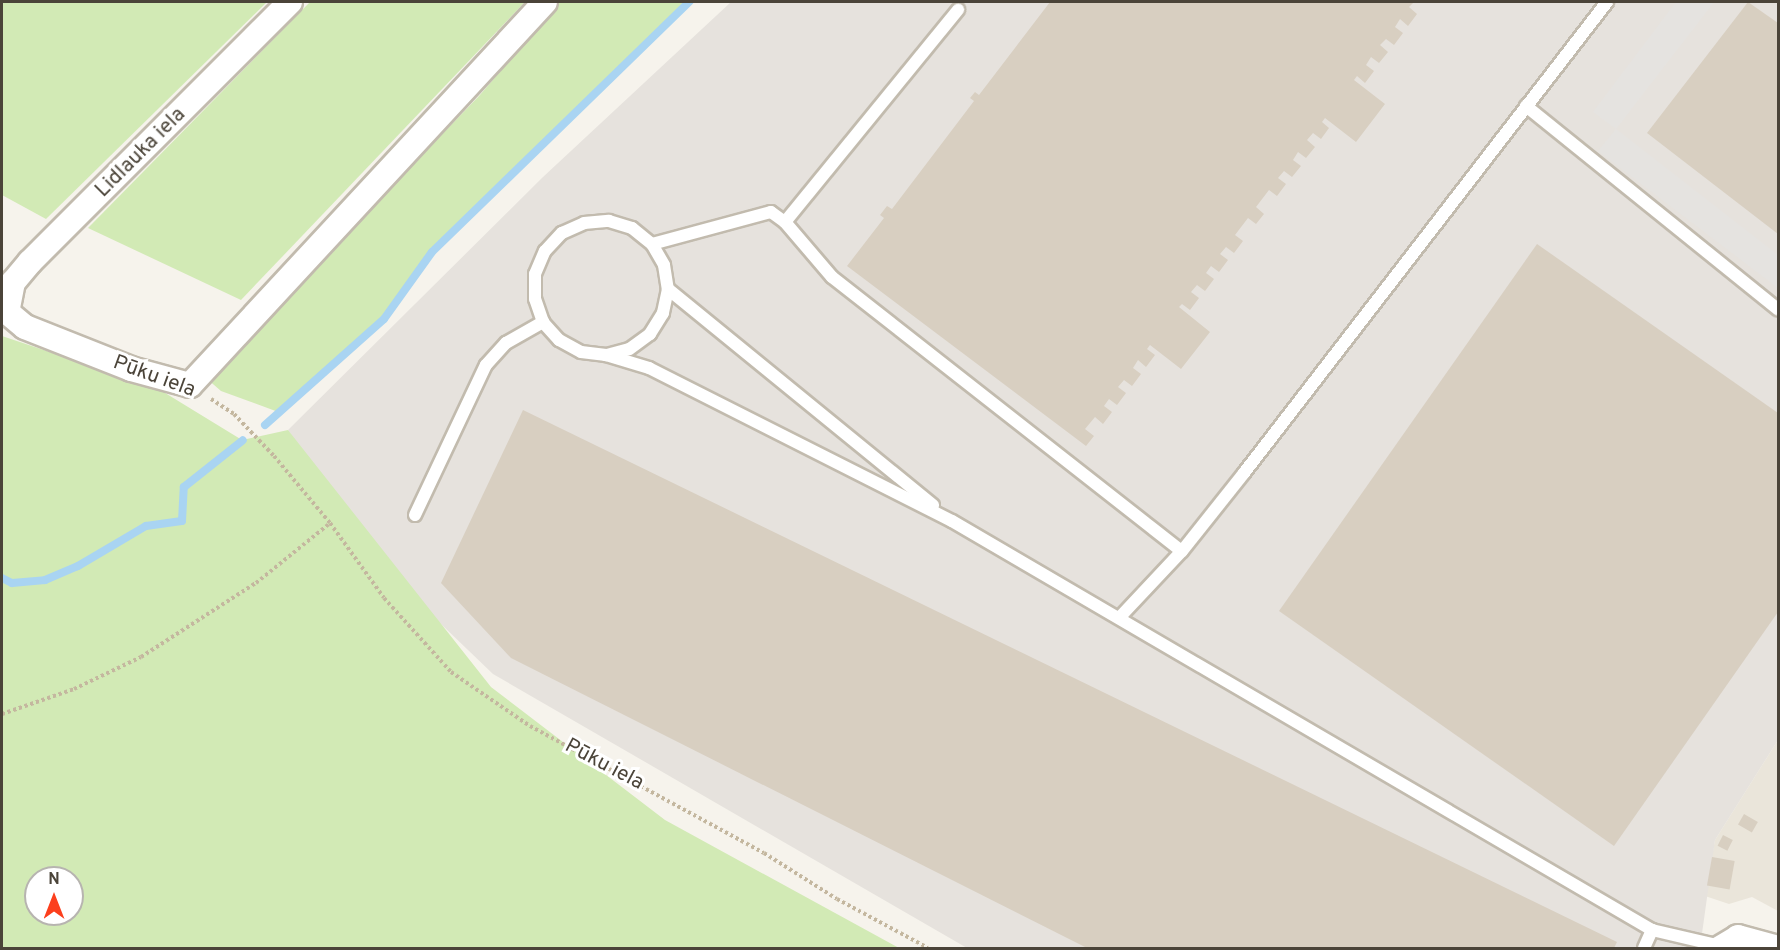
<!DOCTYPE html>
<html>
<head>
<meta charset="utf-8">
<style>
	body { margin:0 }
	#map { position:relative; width:1780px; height:950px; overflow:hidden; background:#f6f3ec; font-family:Overpass,sans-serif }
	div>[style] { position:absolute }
	.residential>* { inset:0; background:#eae5da }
	.industrial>* { inset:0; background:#e6e2dd }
	.green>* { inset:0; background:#d2eab5 }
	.parking>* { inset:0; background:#e5e3e0 }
	.stream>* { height:8px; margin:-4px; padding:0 4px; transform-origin:4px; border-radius:4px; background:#a9d4f2 }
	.building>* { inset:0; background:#d8cfc1; transform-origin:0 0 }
	.path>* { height:4px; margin-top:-2px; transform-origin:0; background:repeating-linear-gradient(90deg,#c4b79f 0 3px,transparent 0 6px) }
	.roads { filter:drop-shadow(2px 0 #c2bbae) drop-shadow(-2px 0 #c2bbae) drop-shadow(0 2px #c2bbae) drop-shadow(0 -2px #c2bbae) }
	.lane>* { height:12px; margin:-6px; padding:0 6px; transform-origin:6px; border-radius:6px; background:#fff }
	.street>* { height:24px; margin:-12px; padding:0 12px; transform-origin:12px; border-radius:12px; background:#fff }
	span { translate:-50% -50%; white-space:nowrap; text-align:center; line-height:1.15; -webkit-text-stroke:6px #fff; paint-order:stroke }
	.street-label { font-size:21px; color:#4b4439 }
	.frame { position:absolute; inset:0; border:3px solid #4b4439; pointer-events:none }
	.north { position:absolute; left:24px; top:866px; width:60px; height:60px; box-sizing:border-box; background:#fff; border:2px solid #b7b4b0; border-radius:50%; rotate:0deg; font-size:16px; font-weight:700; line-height:24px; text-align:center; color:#4b4439 }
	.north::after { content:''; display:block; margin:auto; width:21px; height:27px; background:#fc3f1d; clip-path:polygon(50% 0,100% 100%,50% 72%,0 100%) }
</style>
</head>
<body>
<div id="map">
	<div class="residential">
		<div style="clip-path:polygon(1778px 740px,1778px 911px,1752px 897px,1729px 904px,1705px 896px,1715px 840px)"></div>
	</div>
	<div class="industrial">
		<div style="clip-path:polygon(731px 2px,1778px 2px,1778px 740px,1715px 840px,1700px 948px,967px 948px,493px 674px,367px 553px,288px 430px,543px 177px)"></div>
	</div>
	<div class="green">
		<div style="clip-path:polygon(2px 2px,267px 2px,46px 219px,2px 195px)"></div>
		<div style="clip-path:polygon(310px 2px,525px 2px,241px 300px,88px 228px)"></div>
		<div style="clip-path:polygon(560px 2px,689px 2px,432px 252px,384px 319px,281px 413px,221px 391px,206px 378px,479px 96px)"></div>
		<div style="clip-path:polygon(evenodd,2px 336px,157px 388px,242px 440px,288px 430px,491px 687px,665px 820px,899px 948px,2px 948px,2px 336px,36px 878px,72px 878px,72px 914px,36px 914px,36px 878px)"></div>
	</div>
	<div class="parking">
		<div style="clip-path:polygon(1676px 2px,1714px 2px,1616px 129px,1778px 255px,1778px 288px,1598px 151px,1616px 129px,1593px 112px)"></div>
	</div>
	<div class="stream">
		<div style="left:265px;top:425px;width:159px;rotate:-41.7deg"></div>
		<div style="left:384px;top:319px;width:82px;rotate:-54.4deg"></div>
		<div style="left:432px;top:252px;width:359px;rotate:-44.2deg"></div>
		<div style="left:2px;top:578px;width:11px;rotate:27deg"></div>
		<div style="left:12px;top:583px;width:33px;rotate:-5deg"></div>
		<div style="left:45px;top:580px;width:36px;rotate:-23deg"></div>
		<div style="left:78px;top:566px;width:79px;rotate:-30.5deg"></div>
		<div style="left:146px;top:526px;width:36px;rotate:-8deg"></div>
		<div style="left:182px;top:521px;width:34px;rotate:-87deg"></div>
		<div style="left:184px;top:487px;width:75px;rotate:-38.5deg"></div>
	</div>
	<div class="building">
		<div style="clip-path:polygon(1050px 2px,1414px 2px,1409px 7px,1417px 14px,1408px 26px,1400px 19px,1395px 27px,1403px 33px,1394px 45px,1386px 39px,1380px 45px,1388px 52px,1379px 63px,1371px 57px,1366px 65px,1374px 71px,1365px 83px,1357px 76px,1354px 80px,1385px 104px,1356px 142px,1325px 118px,1322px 122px,1329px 128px,1321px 139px,1313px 133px,1307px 140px,1315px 147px,1306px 158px,1298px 152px,1293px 160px,1301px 166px,1292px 177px,1284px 171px,1278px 178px,1286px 184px,1277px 196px,1269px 190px,1256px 207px,1264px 214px,1256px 224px,1248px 218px,1235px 235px,1243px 241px,1234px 253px,1226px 247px,1220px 254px,1228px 260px,1219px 272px,1211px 266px,1206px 273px,1214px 279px,1205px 291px,1197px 285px,1191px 292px,1199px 298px,1190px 310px,1182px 304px,1179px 307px,1210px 332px,1181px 369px,1150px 345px,1147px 349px,1155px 355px,1146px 367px,1138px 360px,1133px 368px,1141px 374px,1132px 386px,1124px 380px,1118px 387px,1126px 393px,1117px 405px,1109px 399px,1104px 406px,1112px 412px,1103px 424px,1095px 417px,1085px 429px,1094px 436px,1086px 446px,847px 266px,884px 218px,880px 215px,887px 206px,892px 209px,974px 101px,970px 98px,975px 92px,979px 95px)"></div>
		<div style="clip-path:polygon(1748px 2px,1778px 23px,1778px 234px,1647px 133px)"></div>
		<div style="clip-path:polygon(1537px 244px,1778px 413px,1778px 612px,1614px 846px,1279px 611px)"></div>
		<div style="clip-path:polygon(523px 410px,1617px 942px,1614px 948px,1087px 948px,511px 658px,441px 583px)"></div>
		<div style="left:1744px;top:814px;width:16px;height:12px;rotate:30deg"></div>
		<div style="left:1723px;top:835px;width:11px;height:12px;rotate:27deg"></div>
		<div style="left:1712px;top:857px;width:23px;height:29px;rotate:10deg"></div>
	</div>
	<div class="path">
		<div style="left:211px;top:399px;width:27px;rotate:33deg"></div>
		<div style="left:234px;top:414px;width:58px;rotate:46.4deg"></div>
		<div style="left:274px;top:456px;width:87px;rotate:50.1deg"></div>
		<div style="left:330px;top:523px;width:92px;rotate:54.2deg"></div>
		<div style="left:384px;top:598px;width:100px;rotate:47.8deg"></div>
		<div style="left:451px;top:672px;width:96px;rotate:34.4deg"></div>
		<div style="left:530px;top:726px;width:266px;rotate:28.5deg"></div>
		<div style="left:764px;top:853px;width:86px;rotate:32.2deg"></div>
		<div style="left:837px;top:899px;width:103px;rotate:28.3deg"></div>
		<div style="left:2px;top:714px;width:76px;rotate:-19.1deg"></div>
		<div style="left:74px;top:689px;width:74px;rotate:-25.5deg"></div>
		<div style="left:141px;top:657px;width:137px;rotate:-32.8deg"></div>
		<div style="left:256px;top:583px;width:95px;rotate:-39deg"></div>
	</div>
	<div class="roads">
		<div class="lane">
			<div style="left:1526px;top:106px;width:324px;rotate:38.9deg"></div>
			<div style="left:785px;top:222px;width:274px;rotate:-50.8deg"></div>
			<div style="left:652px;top:244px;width:123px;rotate:-15.1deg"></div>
			<div style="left:771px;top:212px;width:17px;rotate:36deg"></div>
			<div style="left:785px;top:222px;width:72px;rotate:49.5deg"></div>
			<div style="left:832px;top:277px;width:444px;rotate:38.1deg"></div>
			<div style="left:668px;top:289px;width:25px;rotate:102deg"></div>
			<div style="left:663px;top:313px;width:25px;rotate:122deg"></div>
			<div style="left:650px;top:334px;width:26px;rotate:144deg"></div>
			<div style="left:629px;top:349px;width:24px;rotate:165deg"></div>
			<div style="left:606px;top:355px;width:25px;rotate:-173deg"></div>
			<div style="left:581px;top:352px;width:25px;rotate:-151deg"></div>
			<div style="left:559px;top:340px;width:24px;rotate:-132deg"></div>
			<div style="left:543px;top:322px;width:24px;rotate:-109deg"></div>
			<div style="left:535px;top:299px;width:25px;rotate:-90deg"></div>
			<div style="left:535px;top:274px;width:25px;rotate:-67deg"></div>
			<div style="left:545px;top:251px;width:25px;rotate:-47deg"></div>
			<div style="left:562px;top:233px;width:24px;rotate:-24deg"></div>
			<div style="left:584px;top:223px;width:25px;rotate:-5deg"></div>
			<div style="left:609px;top:221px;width:24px;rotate:17deg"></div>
			<div style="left:632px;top:228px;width:26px;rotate:39deg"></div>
			<div style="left:652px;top:244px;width:24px;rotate:60deg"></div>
			<div style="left:664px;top:265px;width:24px;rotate:81deg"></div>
			<div style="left:668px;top:289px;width:342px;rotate:39.2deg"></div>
			<div style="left:606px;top:355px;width:45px;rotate:16.8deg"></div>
			<div style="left:649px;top:368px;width:339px;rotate:26.8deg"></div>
			<div style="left:952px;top:521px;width:811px;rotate:30.3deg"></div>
			<div style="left:1652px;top:930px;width:71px;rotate:13.1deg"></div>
			<div style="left:415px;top:515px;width:166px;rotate:-64.7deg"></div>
			<div style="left:486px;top:365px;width:30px;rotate:-48deg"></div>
			<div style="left:506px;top:343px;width:43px;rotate:-29.6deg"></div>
			<div style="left:1119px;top:618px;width:92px;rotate:-46.8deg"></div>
			<div style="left:1182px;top:551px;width:100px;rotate:-51.5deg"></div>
			<div style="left:1244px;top:473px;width:595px;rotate:-52.38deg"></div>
			<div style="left:1644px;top:948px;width:20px;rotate:-66deg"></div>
		</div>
		<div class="street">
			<div style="left:290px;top:2px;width:368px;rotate:135deg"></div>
			<div style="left:30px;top:262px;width:26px;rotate:130deg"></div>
			<div style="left:13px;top:282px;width:31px;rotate:101deg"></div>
			<div style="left:7px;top:312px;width:23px;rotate:40deg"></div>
			<div style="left:25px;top:327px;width:114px;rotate:21.6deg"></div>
			<div style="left:131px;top:369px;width:61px;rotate:15.2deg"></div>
			<div style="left:190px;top:385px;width:522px;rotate:-47.17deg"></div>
			<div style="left:1720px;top:948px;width:21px;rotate:-31deg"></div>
			<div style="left:1738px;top:937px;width:41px;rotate:15.4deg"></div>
		</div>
	</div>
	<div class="street-label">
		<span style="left:141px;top:153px;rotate:-45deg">Lidlauka iela</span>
		<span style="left:154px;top:377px;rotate:20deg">Pūku iela</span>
		<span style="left:604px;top:765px;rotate:28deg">Pūku iela</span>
	</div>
	<div class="frame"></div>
	<div class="north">N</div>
</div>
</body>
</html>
